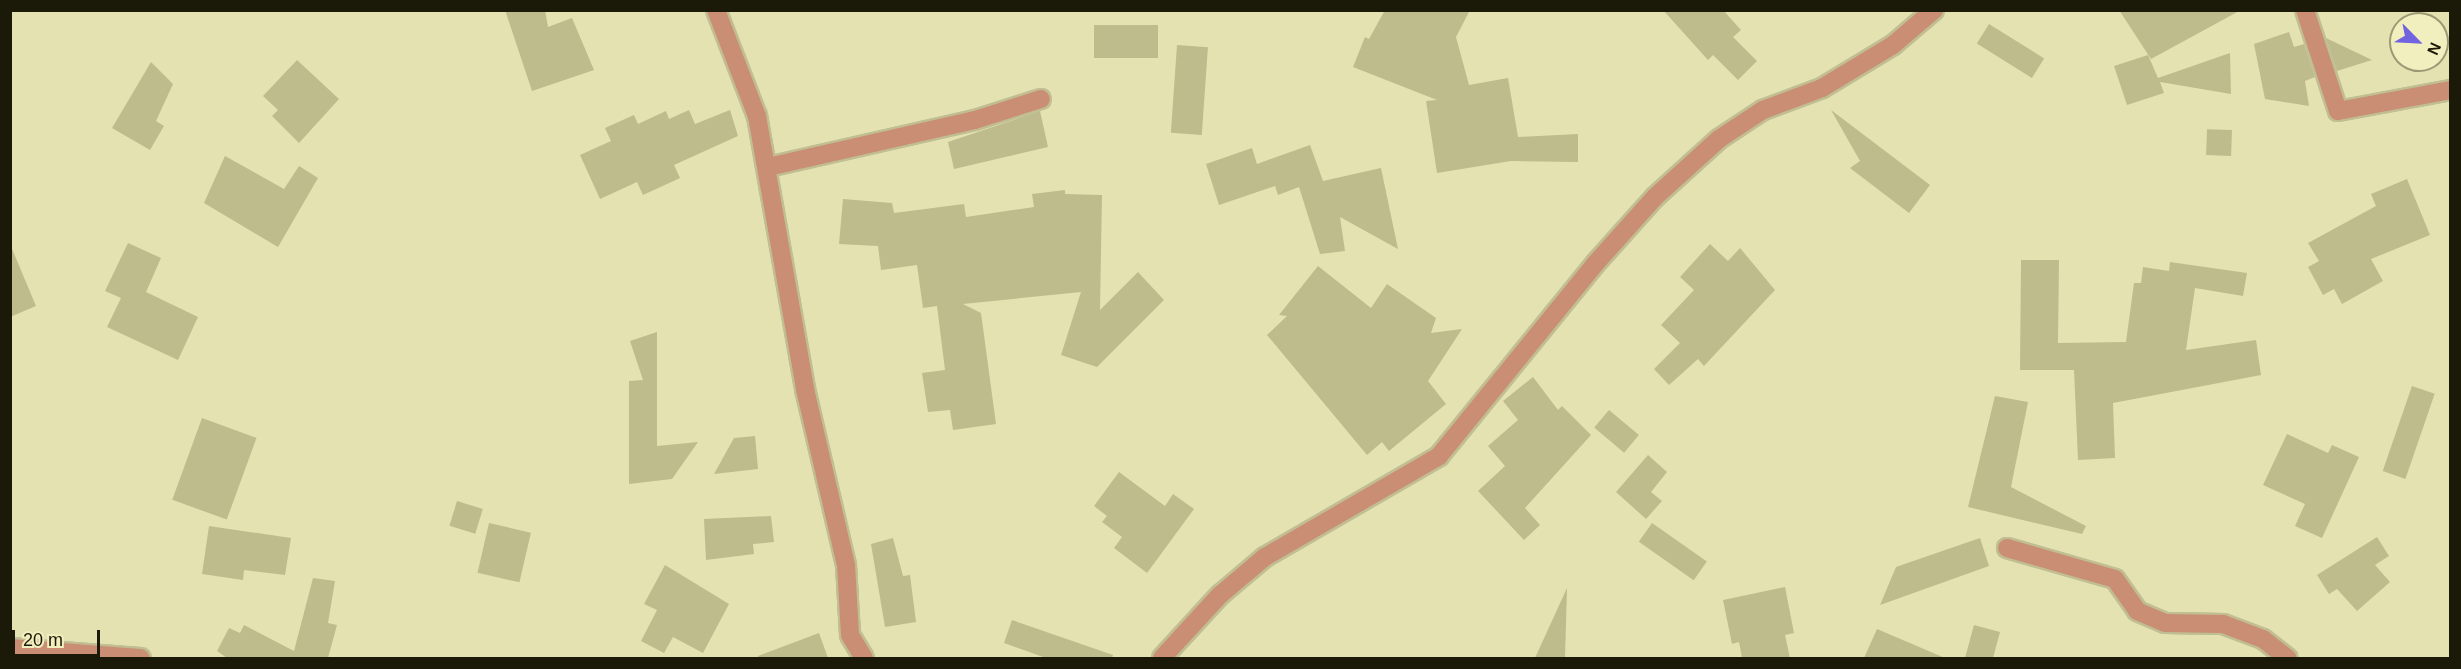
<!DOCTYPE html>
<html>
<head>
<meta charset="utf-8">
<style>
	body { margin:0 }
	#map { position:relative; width:2461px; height:669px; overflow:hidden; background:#e5e2b2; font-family:Helvetica,sans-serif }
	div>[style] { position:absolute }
	.building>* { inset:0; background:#bebb8c; transform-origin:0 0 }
	.roads { filter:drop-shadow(2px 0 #c1be93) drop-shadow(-2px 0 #c1be93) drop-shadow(0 2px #c1be93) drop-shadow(0 -2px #c1be93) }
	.street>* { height:18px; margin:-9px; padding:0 9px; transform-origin:9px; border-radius:9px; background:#c98e73 }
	span { translate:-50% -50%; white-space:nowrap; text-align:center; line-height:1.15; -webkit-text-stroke:4.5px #f2efbf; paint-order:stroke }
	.frame { position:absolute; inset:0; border:12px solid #1b1907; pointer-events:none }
	.north { position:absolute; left:2389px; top:12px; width:60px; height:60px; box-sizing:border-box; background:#f2efbf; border:2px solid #9c9975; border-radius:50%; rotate:114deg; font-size:16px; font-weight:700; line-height:24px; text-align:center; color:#1b1907 }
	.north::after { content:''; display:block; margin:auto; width:21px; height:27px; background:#7263de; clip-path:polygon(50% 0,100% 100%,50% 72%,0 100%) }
	.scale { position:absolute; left:12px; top:630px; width:88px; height:27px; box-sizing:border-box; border:3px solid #1b1907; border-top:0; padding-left:8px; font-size:18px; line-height:21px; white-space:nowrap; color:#1b1907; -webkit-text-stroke:4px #f2efbf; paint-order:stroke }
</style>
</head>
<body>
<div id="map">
	<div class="building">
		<div style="clip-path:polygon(505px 10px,545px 10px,548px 27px,572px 18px,594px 70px,532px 91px)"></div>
		<div style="clip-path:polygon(1385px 10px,1470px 10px,1456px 37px,1469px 85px,1508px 78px,1518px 137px,1578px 134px,1578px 162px,1511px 161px,1437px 173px,1426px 101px,1437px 100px,1353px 67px,1365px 37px,1369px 39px)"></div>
		<div style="clip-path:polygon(1663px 10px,1723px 10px,1741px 30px,1733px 37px,1757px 61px,1738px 80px,1713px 55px,1708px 60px)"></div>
		<div style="clip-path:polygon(2119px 10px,2241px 10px,2151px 59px)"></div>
		<div style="left:1989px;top:24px;width:65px;height:23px;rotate:32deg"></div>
		<div style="left:1158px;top:25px;width:33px;height:64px;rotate:90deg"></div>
		<div style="clip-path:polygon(2289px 32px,2294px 47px,2304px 44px,2315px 77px,2305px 81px,2309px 106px,2265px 99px,2254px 44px)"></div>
		<div style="clip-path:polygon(2326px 38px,2372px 60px,2337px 71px)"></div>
		<div style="left:1177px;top:45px;width:31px;height:88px;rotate:4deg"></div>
		<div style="clip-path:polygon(2230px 53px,2231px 94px,2160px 82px,2164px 93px,2127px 105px,2114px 66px,2148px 55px,2158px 78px)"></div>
		<div style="clip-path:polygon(297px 60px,339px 99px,299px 143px,272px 116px,278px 110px,263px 96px)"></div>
		<div style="clip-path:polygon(151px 62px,173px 84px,156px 121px,164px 126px,150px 150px,112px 128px)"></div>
		<div style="clip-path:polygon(689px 110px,695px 124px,730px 110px,738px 136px,674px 165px,680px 178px,643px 195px,637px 182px,600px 199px,580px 155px,611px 141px,605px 128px,634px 115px,638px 124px,666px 111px,669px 119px)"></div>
		<div style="clip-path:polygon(1831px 110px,1930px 185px,1909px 213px,1850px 168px,1860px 161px)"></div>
		<div style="clip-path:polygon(1040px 111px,1048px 147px,954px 169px,948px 142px)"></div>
		<div style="left:2232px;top:130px;width:26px;height:25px;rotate:92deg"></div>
		<div style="clip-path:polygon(1310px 145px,1323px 181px,1381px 168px,1398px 249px,1340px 217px,1345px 251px,1320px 254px,1299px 187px,1278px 195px,1275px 186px,1219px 205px,1206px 164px,1252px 148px,1257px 164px)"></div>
		<div style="clip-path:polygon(225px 156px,284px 189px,299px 166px,318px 178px,278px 247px,204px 203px)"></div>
		<div style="clip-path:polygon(2407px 179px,2430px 235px,2371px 259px,2383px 281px,2342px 304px,2334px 289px,2323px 295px,2308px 267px,2319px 261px,2308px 243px,2376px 206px,2371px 194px)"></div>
		<div style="clip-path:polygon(1065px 190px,1065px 194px,1102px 195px,1100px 310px,1138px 272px,1164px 300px,1097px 367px,1061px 355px,1081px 292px,963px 304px,981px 313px,996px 424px,953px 430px,950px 410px,928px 412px,922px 373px,945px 370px,937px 306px,923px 308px,917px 265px,881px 270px,878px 246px,839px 244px,843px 199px,892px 203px,894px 213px,964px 204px,966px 217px,1034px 207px,1032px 194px)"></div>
		<div style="clip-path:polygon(128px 243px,161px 258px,146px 292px,198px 317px,178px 360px,107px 327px,121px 298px,105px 291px)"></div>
		<div style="clip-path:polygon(10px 244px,36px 306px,10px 317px)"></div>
		<div style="clip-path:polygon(1710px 244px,1728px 261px,1740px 248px,1775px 290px,1704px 366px,1698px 359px,1669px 385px,1654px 369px,1680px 343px,1661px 325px,1694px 290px,1680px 277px)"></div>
		<div style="clip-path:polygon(2021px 260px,2059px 260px,2058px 343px,2126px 342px,2134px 283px,2141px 283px,2143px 267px,2169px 271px,2170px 262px,2247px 273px,2243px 296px,2195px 288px,2186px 350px,2256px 340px,2261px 375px,2113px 403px,2115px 458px,2078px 460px,2074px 370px,2020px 370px)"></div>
		<div style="clip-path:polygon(1318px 266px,1371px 308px,1387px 284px,1436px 318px,1431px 333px,1462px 329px,1428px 381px,1446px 404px,1389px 451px,1382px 442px,1367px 455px,1267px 335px,1287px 316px,1279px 315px)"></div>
		<div style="clip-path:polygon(657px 332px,657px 446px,698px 442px,672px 479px,629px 484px,629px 381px,643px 380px,630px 341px)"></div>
		<div style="clip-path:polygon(1533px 377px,1558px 410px,1562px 406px,1591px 435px,1525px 508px,1540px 525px,1524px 540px,1478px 491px,1505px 466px,1488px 446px,1518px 420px,1503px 401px)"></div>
		<div style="left:2412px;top:386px;width:24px;height:90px;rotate:19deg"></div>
		<div style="clip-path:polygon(1995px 396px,2028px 402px,2011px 487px,2086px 526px,2082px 534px,1968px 507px)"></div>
		<div style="left:1609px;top:410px;width:39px;height:23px;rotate:40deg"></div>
		<div style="left:202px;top:418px;width:58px;height:87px;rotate:20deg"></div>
		<div style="clip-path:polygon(2287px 434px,2328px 453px,2332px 445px,2359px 457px,2322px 538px,2295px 526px,2305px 504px,2263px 485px)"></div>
		<div style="clip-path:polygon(755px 436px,758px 469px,714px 474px,734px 438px)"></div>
		<div style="clip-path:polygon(1648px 455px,1667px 472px,1651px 492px,1662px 501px,1646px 519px,1616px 492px)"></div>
		<div style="clip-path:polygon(1119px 472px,1165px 506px,1173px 494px,1194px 509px,1147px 573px,1114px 548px,1122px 537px,1102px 522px,1107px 516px,1094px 506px)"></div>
		<div style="left:457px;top:501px;width:27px;height:26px;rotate:17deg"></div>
		<div style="clip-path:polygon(771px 516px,774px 542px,753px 544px,754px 554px,706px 560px,704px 519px)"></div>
		<div style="left:489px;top:523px;width:43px;height:51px;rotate:13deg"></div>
		<div style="left:1652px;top:523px;width:67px;height:23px;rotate:35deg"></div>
		<div style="clip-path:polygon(209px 526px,291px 538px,285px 575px,244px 570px,243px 580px,202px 574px)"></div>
		<div style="clip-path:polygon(2377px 537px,2389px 556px,2375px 565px,2390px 582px,2357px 611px,2337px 589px,2329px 594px,2317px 575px)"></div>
		<div style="clip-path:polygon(893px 538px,903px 576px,910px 575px,916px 622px,885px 627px,871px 544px)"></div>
		<div style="clip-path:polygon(1980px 538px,1989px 566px,1880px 605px,1896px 567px)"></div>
		<div style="clip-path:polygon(665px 565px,729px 604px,703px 653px,673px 637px,664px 653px,641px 641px,657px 610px,644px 604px)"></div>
		<div style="clip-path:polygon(313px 578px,335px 581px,328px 623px,337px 625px,328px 658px,227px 658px,217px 651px,229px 628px,240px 633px,244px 625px,294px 651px)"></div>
		<div style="clip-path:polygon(1785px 587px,1794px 633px,1785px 635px,1790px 658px,1742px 658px,1739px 642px,1732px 644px,1723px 600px)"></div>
		<div style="clip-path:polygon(1567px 588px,1565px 658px,1535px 658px)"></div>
		<div style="clip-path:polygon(1012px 620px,1113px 655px,1112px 658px,1046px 658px,1004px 643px)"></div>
		<div style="clip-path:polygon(1974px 625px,2000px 632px,1993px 658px,1965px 658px)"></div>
		<div style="clip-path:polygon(1877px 629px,1945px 658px,1864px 658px)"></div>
		<div style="clip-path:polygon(819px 633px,828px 658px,758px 658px,758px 656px)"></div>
	</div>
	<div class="roads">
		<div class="street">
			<div style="left:716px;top:10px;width:114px;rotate:68.9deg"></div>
			<div style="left:757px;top:116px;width:277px;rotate:80deg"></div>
			<div style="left:805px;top:389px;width:181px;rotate:76.9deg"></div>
			<div style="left:846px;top:565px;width:70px;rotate:86.7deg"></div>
			<div style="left:850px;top:635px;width:27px;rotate:59deg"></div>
			<div style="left:2305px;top:10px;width:106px;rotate:71.9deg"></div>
			<div style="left:2338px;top:111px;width:114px;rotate:-10.6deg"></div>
			<div style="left:768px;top:167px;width:212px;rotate:-12.8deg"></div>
			<div style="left:975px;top:120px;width:69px;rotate:-17.7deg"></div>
			<div style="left:2007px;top:548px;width:112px;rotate:16deg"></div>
			<div style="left:2115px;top:579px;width:39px;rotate:55deg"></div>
			<div style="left:2137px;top:611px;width:30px;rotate:23deg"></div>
			<div style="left:2165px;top:623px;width:58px;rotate:1deg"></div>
			<div style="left:2223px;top:624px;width:43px;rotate:20.6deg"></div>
			<div style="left:2263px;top:639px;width:31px;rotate:38deg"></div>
			<div style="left:10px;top:648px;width:131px;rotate:4.4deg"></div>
			<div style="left:1162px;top:658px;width:86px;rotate:-47.4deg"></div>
			<div style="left:1220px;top:595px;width:59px;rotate:-40.2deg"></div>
			<div style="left:1265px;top:557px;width:201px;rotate:-30.1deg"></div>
			<div style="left:1439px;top:456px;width:247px;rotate:-50.9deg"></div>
			<div style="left:1595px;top:264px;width:90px;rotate:-48.2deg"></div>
			<div style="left:1655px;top:197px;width:86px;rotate:-42.2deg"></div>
			<div style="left:1719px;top:139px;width:53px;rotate:-33.4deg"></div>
			<div style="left:1763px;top:110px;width:63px;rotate:-20.4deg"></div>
			<div style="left:1822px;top:88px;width:83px;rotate:-31.2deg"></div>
			<div style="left:1893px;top:45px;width:54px;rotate:-40.5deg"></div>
		</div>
	</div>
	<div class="frame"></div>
	<div class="north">N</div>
	<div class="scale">20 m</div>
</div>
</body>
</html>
